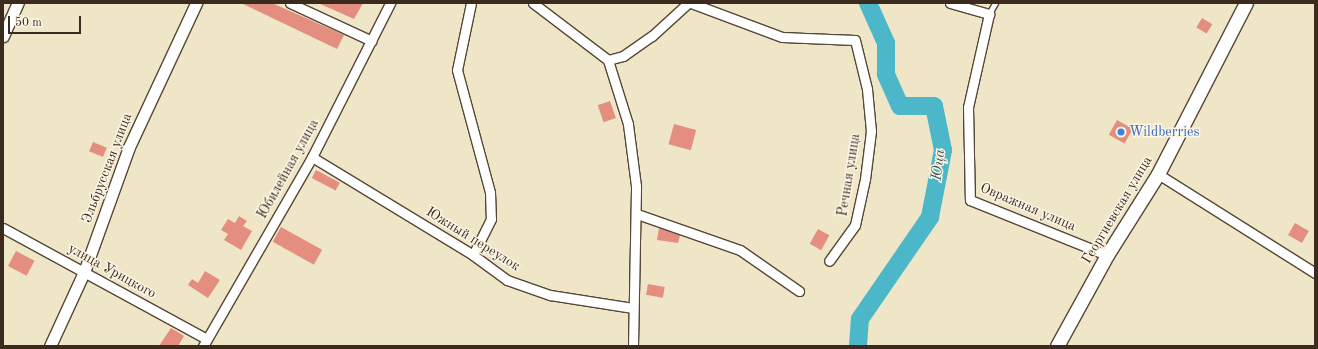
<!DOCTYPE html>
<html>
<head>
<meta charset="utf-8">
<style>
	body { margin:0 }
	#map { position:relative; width:1318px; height:349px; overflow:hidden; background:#efe6c7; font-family:"Old Standard TT",serif }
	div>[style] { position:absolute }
	.river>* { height:18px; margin:-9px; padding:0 9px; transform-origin:9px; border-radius:9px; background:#4cb7c8 }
	.building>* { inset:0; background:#e48e80; transform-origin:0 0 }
	.roads { filter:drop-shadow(1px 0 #564637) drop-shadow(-1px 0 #564637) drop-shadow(0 1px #564637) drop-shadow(0 -1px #564637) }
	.service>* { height:4.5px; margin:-2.25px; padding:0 2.25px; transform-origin:2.25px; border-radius:2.25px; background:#fff }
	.minor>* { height:9px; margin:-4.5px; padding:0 4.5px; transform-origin:4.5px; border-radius:4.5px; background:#fff }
	.tertiary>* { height:11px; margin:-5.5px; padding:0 5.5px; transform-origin:5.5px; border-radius:5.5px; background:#fff }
	.secondary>* { height:13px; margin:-6.5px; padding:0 6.5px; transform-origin:6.5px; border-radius:6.5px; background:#fff }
	.dots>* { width:11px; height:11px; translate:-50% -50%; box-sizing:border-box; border:2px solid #fcf5e5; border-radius:50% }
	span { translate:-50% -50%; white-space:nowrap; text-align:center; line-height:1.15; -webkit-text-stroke:3px #fcf5e5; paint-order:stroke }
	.shop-label { font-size:14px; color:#366cbe }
	.left { translate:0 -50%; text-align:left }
	.street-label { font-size:14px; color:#3b2a1e }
	.water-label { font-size:15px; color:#415b5a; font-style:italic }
	.frame { position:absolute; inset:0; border:4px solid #3b2a1e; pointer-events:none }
	.scale { position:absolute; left:8px; top:16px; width:73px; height:18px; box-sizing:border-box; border:2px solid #3b2a1e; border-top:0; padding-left:5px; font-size:12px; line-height:14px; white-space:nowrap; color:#3b2a1e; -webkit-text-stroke:3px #fcf5e5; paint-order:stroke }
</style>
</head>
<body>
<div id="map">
	<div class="river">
		<div style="left:858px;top:346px;width:27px;rotate:-86deg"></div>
		<div style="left:860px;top:319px;width:124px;rotate:-55.5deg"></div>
		<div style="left:930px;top:217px;width:68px;rotate:-79deg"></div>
		<div style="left:943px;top:150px;width:45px;rotate:-101.6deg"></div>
		<div style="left:934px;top:106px;width:34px;rotate:180deg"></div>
		<div style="left:900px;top:106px;width:35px;rotate:-114deg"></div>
		<div style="left:886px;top:74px;width:31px;rotate:-90deg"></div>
		<div style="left:886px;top:43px;width:44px;rotate:-114.2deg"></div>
	</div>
	<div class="building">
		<div style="clip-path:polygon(241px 3px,272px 3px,344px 35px,337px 49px)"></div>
		<div style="clip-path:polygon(318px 3px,363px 3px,354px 19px)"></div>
		<div style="left:1202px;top:18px;width:12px;height:11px;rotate:31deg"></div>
		<div style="left:610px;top:101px;width:18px;height:13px;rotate:71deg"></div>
		<div style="left:1117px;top:120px;width:18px;height:17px;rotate:29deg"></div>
		<div style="left:674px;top:124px;width:23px;height:21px;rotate:15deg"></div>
		<div style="left:93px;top:142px;width:15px;height:10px;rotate:23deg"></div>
		<div style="left:316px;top:170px;width:27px;height:9px;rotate:28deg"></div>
		<div style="clip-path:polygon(239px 216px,247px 221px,243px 226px,252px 231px,241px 250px,224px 240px,228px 234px,221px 230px,228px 219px,235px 223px)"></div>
		<div style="left:1295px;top:223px;width:16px;height:14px;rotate:30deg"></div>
		<div style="left:281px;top:227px;width:47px;height:17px;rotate:29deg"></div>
		<div style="clip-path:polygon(659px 228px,680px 235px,678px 243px,657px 240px)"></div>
		<div style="left:818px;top:229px;width:13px;height:17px;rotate:29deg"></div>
		<div style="left:16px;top:251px;width:21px;height:17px;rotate:28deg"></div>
		<div style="clip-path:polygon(205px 271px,220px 280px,208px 298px,188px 285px,192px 279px,198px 283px)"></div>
		<div style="left:648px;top:284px;width:17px;height:11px;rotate:10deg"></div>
		<div style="clip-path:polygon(171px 328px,184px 336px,178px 346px,159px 346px)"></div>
	</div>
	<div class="roads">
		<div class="service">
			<div style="left:989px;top:14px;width:13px;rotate:-61deg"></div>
		</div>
		<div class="minor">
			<div style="left:290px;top:3px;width:90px;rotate:24.9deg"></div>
			<div style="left:471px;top:3px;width:68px;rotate:101.8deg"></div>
			<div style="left:457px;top:70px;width:126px;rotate:74.9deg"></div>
			<div style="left:490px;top:192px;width:27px;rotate:88deg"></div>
			<div style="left:491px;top:219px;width:40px;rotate:116.6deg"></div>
			<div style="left:533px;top:3px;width:94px;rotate:37.2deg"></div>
			<div style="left:691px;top:3px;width:97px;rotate:20.5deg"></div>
			<div style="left:782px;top:37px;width:73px;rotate:2.4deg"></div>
			<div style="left:855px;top:40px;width:50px;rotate:76.2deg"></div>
			<div style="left:867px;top:89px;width:42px;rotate:84.6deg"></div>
			<div style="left:871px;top:131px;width:48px;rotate:97.1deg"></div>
			<div style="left:865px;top:179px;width:47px;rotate:102.3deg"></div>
			<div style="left:855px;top:225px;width:44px;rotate:125.8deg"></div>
			<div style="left:950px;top:3px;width:41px;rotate:15.8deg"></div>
			<div style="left:989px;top:14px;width:95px;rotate:102.7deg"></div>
			<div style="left:968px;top:107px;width:93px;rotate:88.8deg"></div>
			<div style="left:970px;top:200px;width:148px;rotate:21.9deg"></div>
			<div style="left:312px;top:157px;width:188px;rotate:31.3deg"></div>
			<div style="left:473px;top:255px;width:42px;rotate:36.3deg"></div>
			<div style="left:507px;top:280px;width:46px;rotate:19.2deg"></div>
			<div style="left:550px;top:295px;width:84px;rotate:8.9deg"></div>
			<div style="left:1158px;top:174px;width:186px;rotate:32.2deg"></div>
			<div style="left:637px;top:214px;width:109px;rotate:19.3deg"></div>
			<div style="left:740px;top:250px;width:72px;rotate:34.8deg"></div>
			<div style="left:3px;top:228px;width:232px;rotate:28.6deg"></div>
			<div style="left:203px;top:346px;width:218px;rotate:-60deg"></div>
			<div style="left:312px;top:157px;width:173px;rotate:-63.1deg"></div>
			<div style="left:633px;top:346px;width:160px;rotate:-88.9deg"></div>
			<div style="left:636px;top:186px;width:63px;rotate:-97.4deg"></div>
			<div style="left:628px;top:124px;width:67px;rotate:-107.4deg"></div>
			<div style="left:608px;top:60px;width:16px;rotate:-15deg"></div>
			<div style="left:623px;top:56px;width:35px;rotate:-35deg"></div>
			<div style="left:652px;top:36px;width:49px;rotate:-42.5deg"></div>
		</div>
		<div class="tertiary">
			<div style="left:3px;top:36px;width:36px;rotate:-66deg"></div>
			<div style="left:50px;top:346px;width:81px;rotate:-65.3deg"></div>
			<div style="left:84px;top:272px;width:133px;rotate:-70.2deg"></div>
			<div style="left:129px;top:147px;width:159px;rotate:-65deg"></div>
		</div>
		<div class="secondary">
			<div style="left:1057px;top:346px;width:104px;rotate:-61.2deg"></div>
			<div style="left:1107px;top:255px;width:96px;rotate:-57.8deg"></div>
			<div style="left:1158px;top:174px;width:192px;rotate:-62.8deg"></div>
		</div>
	</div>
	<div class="dots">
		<div style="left:1121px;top:132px;background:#3f7fe0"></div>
	</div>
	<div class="shop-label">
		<span class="left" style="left:1129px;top:132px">Wildberries</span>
	</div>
	<div class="street-label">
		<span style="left:107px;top:168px;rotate:-69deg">Эльбрусская улица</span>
		<span style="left:288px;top:169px;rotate:-61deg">Юбилейная улица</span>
		<span style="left:849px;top:175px;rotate:-81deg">Речная улица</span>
		<span style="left:1028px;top:207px;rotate:23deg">Овражная улица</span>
		<span style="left:1117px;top:210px;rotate:-59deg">Георгиевская улица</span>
		<span style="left:473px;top:239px;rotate:32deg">Южный переулок</span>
		<span style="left:112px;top:271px;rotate:29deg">улица Урицкого</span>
	</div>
	<div class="water-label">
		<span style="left:939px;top:165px;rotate:-83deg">Юца</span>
	</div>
	<div class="frame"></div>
	<div class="scale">50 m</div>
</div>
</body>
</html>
